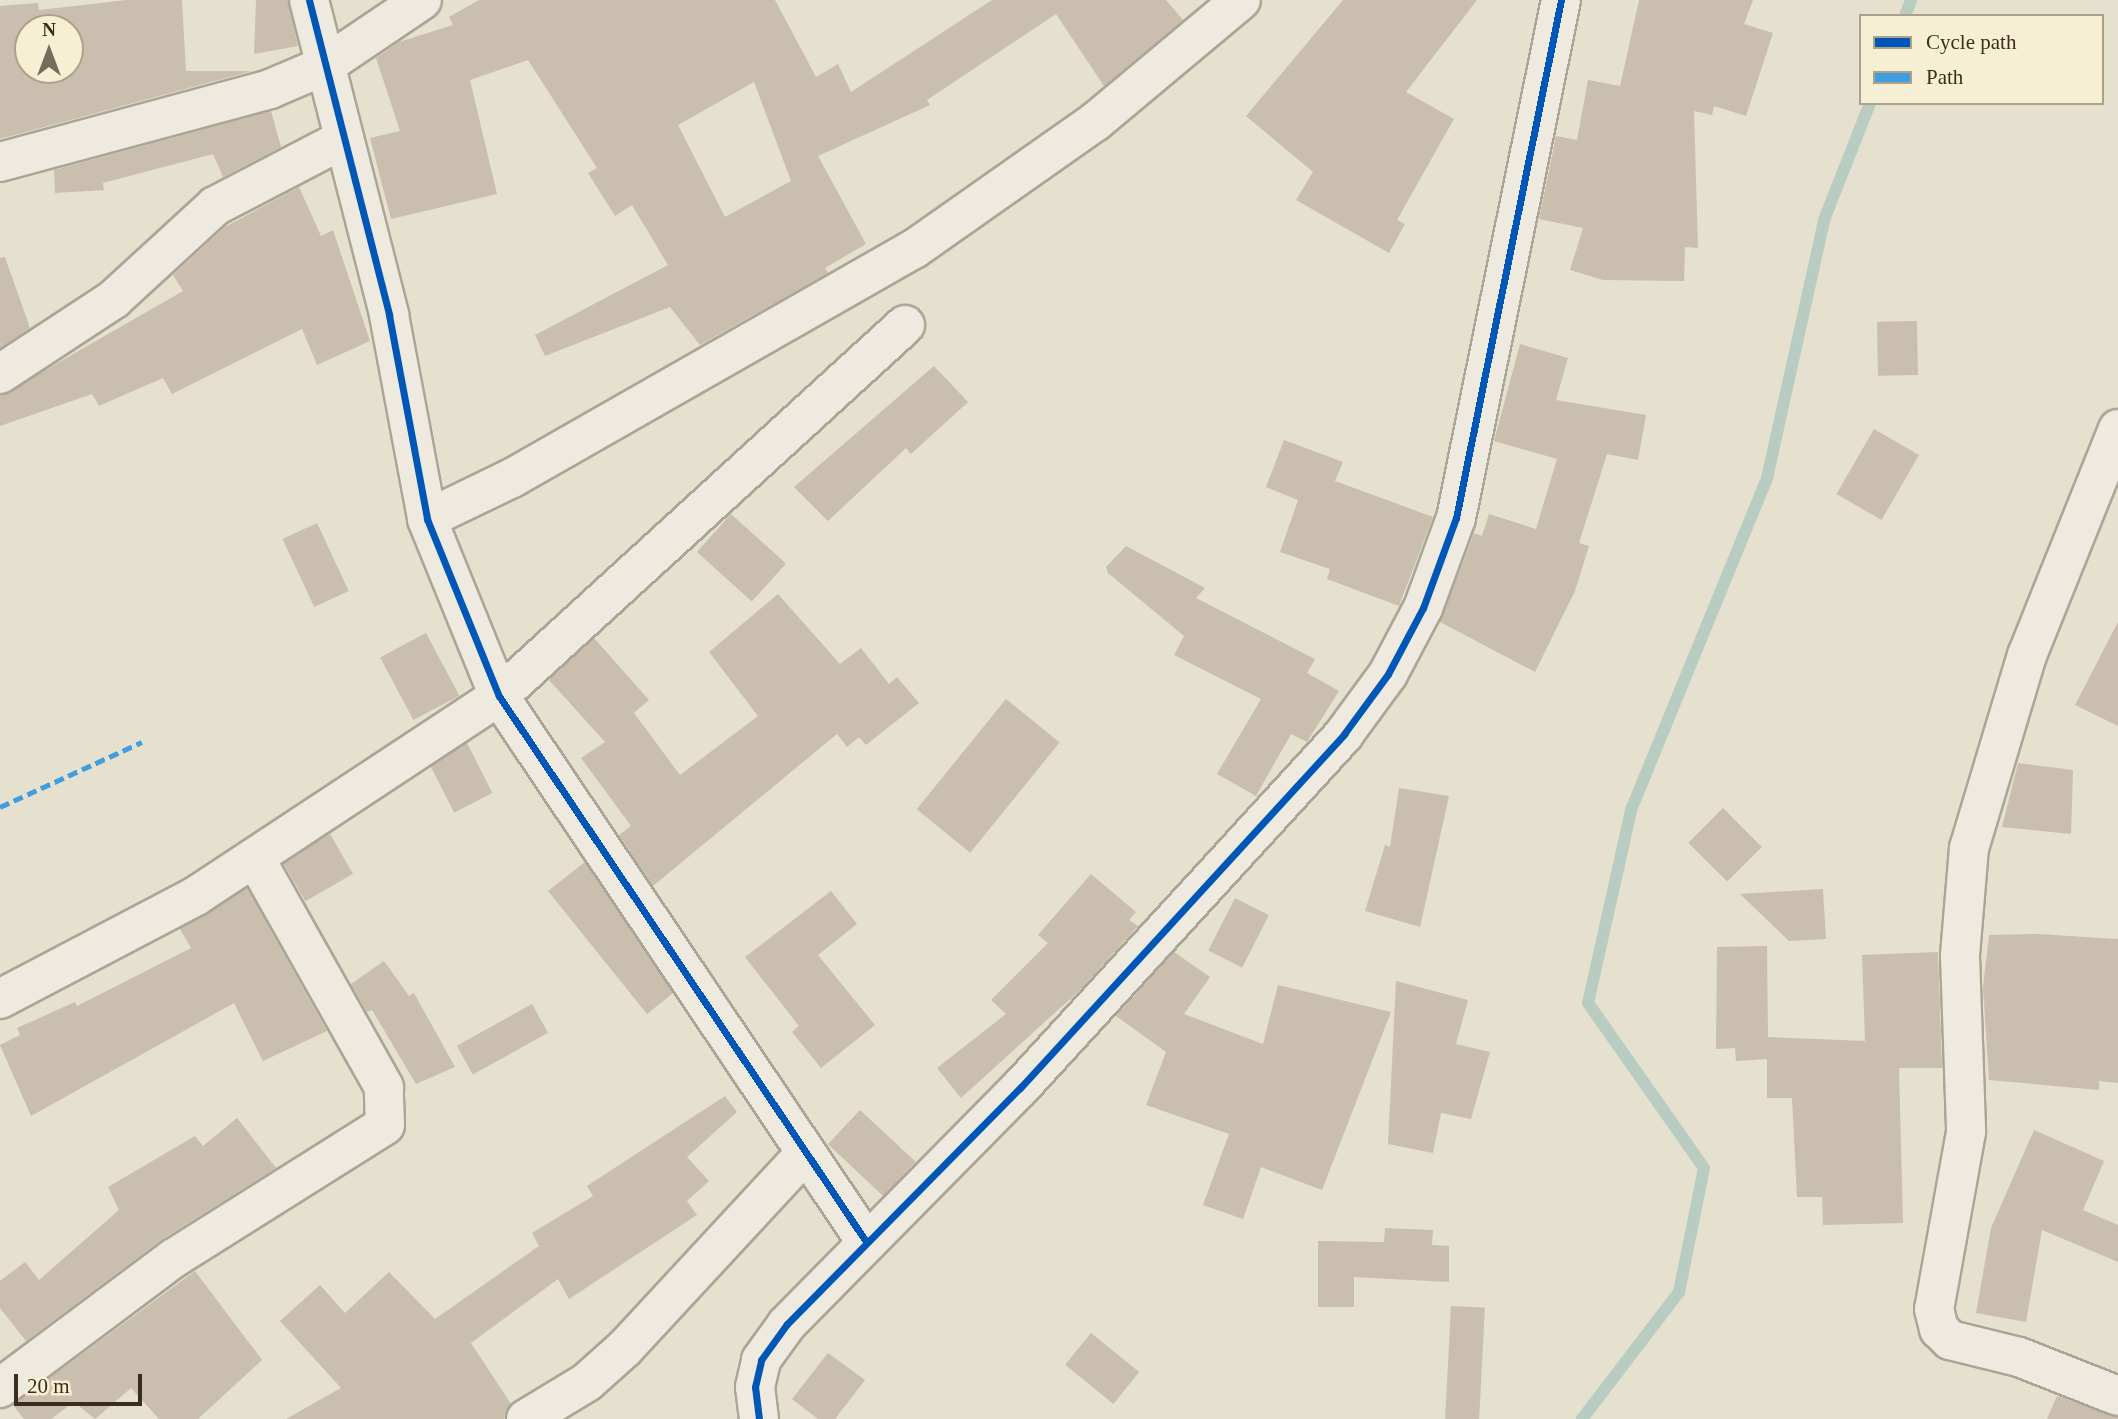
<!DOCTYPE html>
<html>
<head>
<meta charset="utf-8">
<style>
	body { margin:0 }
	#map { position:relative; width:2118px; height:1419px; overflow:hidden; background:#e6e0ce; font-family:Georgia,serif }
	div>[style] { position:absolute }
	.stream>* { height:12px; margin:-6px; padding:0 6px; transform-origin:6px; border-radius:6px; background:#b8ccc1 }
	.building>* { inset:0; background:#cabeae; transform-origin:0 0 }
	.roads { filter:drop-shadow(2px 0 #aba597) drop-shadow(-2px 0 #aba597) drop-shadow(0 2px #aba597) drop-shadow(0 -2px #aba597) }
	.minor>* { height:38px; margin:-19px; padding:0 19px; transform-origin:19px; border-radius:19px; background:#eeeadf }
	.quiet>* { height:5px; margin-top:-2.5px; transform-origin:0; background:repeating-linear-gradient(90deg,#3f9de0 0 10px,transparent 0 15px) }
	.cycleway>* { height:7px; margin:-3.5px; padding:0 3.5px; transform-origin:3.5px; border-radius:3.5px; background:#0057b8 }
	span { translate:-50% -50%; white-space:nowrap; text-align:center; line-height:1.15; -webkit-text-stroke:7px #f7efd3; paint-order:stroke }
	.legend { position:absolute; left:1859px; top:14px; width:245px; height:91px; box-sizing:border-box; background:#f7efd3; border:2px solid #aca18b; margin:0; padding:9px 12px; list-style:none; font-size:21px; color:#3b2d1e }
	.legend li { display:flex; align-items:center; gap:14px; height:35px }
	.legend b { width:35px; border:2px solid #aca18b }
	.north { position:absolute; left:14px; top:14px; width:70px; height:70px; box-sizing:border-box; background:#f7efd3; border:2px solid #aca18b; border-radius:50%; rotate:0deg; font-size:19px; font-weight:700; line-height:28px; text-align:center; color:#3b2d1e }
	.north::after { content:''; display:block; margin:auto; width:24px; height:32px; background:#776c5c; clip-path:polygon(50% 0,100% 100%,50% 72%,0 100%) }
	.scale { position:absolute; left:14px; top:1374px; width:128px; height:32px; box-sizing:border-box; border:4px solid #3b2d1e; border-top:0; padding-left:9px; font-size:21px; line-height:24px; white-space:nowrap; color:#3b2d1e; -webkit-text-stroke:5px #f7efd3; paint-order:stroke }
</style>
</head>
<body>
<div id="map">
	<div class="stream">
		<div style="left:1905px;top:16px;width:17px;rotate:-69deg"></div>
		<div style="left:1582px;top:1419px;width:160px;rotate:-52.6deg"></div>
		<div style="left:1679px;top:1292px;width:126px;rotate:-78.6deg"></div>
		<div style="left:1704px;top:1168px;width:202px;rotate:-125.1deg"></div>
		<div style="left:1588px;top:1003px;width:198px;rotate:-77.4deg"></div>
		<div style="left:1631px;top:810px;width:359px;rotate:-67.7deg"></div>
		<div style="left:1767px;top:478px;width:264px;rotate:-77.5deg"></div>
		<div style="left:1824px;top:220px;width:126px;rotate:-68.5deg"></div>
	</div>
	<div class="building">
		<div style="clip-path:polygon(evenodd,127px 0,182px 0,186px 71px,252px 71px,0 139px,0 6px,38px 3px,39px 10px,127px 0,28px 28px,70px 28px,70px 70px,28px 70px,28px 28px)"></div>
		<div style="clip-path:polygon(256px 0,288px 0,298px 46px,254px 54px)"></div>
		<div style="clip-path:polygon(evenodd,479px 0,775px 0,816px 77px,838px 64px,851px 92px,992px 0,1166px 0,1183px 20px,1104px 86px,1056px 14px,927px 100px,930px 105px,818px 156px,866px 244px,825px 268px,828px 273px,700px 345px,670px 307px,545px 356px,535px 335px,668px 265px,632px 205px,615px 216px,588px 173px,597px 168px,528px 60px,470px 80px,497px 194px,391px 219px,370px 138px,400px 131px,376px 58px,399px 42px,453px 25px,449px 17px,479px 0,754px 82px,791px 181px,725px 217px,678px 125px,754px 82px)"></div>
		<div style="clip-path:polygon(1343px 0,1477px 0,1406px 92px,1454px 119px,1397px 220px,1405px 224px,1389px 253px,1296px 200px,1313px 172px,1246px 116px)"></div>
		<div style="clip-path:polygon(1639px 0,1753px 0,1744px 24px,1773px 33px,1746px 116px,1714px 106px,1712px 115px,1694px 111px,1698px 248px,1685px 247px,1684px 281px,1603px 280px,1570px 270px,1583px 228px,1539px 219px,1556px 136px,1577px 140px,1588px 80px,1620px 86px)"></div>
		<div style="clip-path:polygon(271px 111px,281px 147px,223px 177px,213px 154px,103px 183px,104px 190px,55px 193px,54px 170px)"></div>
		<div style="clip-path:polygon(299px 187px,321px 236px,333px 230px,370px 341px,317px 365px,302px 329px,172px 394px,163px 378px,99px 406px,92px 394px,0 426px,0 396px,183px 291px,173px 275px,225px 227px)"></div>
		<div style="clip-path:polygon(5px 257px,30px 328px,0 348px,0 258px)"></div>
		<div style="left:1917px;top:321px;width:54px;height:40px;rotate:89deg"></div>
		<div style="clip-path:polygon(1520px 344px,1568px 358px,1556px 400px,1646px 415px,1638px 460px,1607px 454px,1579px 543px,1589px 546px,1575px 591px,1535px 672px,1440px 622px,1474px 533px,1482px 536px,1489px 514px,1536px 529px,1557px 459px,1494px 441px)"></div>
		<div style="clip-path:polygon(934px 366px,968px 402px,911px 454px,906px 448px,828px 521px,794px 487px)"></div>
		<div style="left:1874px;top:429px;width:52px;height:75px;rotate:30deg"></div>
		<div style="clip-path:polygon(1284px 440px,1343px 462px,1335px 481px,1433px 517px,1399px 606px,1327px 579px,1330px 569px,1280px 552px,1298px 500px,1266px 487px)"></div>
		<div style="left:731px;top:514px;width:74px;height:51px;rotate:42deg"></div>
		<div style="left:317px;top:523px;width:75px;height:38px;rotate:65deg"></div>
		<div style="clip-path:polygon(1126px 546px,1205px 588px,1196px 598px,1315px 659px,1307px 673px,1339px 691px,1307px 742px,1291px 734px,1256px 796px,1217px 774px,1261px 699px,1174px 655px,1184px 636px,1108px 573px,1106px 567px)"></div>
		<div style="clip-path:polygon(778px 594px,840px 664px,861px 648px,889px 684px,897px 677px,919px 703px,866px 745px,859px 737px,847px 747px,837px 734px,653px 886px,619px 835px,631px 826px,581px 758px,605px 742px,549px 680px,594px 638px,649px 700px,634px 713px,680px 775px,758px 716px,709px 652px)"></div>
		<div style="clip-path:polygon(2118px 622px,2118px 726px,2075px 705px)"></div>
		<div style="left:426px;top:633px;width:71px;height:52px;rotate:62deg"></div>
		<div style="left:1006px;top:699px;width:69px;height:142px;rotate:39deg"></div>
		<div style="left:467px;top:743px;width:56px;height:43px;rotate:63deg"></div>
		<div style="clip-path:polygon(2018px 763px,2073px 770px,2071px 834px,2002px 827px)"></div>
		<div style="clip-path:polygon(1399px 788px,1449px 796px,1420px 927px,1365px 911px,1385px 845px,1390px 847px)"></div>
		<div style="left:1723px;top:808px;width:55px;height:49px;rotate:45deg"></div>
		<div style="left:330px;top:834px;width:46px;height:55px;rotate:60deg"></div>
		<div style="clip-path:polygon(585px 862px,673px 993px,647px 1014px,548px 891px)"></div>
		<div style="clip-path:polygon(1091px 874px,1136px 912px,1129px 920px,1138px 926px,1080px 990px,961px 1098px,937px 1068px,1006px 1014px,991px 1000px,1048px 943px,1038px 935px)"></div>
		<div style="clip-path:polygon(247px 888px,327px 1031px,263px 1061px,234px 1003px,31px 1116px,0 1045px,20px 1035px,17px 1028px,75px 1002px,77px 1006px,191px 948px,180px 929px)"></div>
		<div style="clip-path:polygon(1823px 889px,1826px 939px,1789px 941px,1740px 894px)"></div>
		<div style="clip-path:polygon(831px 891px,857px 924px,818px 955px,875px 1025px,821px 1068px,792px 1032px,799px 1026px,745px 957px)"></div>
		<div style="left:1235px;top:898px;width:38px;height:59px;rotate:27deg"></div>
		<div style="clip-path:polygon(2037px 934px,2118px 939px,2118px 1083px,2099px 1081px,2099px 1090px,1989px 1080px,1983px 987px,1989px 935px)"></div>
		<div style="clip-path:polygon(1767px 946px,1768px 1037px,1865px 1041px,1862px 955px,1938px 952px,1942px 1068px,1899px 1068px,1903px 1223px,1823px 1225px,1822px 1197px,1797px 1197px,1792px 1098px,1767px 1098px,1767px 1059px,1736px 1061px,1735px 1048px,1716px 1049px,1717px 947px)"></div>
		<div style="clip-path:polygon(1174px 952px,1210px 977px,1184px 1014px,1263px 1044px,1278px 985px,1391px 1012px,1322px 1190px,1261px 1167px,1243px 1219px,1203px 1205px,1229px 1134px,1146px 1105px,1166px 1052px,1116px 1016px)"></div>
		<div style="clip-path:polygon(384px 961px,409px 996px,414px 993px,455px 1067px,416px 1084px,372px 1010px,367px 1012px,351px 984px)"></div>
		<div style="clip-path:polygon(1396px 981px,1468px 1000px,1456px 1044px,1490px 1052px,1471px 1119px,1441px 1113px,1433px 1153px,1388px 1144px)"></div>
		<div style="left:532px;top:1004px;width:33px;height:86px;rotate:61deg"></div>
		<div style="clip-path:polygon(725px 1096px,737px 1112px,687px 1157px,709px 1181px,687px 1201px,697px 1215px,569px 1299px,558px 1279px,471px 1343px,511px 1404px,504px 1419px,286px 1419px,341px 1388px,280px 1321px,320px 1285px,345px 1313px,389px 1272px,435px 1319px,539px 1246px,532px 1233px,593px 1196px,587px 1186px)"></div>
		<div style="left:860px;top:1110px;width:76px;height:47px;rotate:43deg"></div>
		<div style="clip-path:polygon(237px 1118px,276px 1168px,161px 1240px,26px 1341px,0 1308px,0 1281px,25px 1262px,39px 1280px,119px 1210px,108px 1187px,195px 1136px,203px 1146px)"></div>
		<div style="clip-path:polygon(2034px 1130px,2104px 1161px,2083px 1210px,2118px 1225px,2118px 1262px,2042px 1230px,2026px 1322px,1976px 1313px,1991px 1228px)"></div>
		<div style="clip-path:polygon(1385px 1228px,1433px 1230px,1432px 1245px,1449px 1246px,1449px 1282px,1354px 1277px,1354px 1307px,1318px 1307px,1318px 1241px,1384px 1242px)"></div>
		<div style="clip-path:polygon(195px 1271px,262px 1360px,198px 1419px,159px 1419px,131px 1388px,95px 1419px,74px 1402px,51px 1419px,24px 1419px,13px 1405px)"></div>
		<div style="left:1451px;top:1306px;width:34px;height:113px;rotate:3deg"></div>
		<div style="left:1091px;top:1333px;width:62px;height:41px;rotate:39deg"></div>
		<div style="clip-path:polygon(828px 1353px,865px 1380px,835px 1419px,818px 1419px,792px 1399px)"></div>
		<div style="clip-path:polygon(2057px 1396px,2118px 1417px,2118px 1419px,2047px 1419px)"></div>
	</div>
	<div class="roads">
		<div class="minor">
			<div style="left:309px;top:0;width:325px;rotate:75.7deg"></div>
			<div style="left:389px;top:315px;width:208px;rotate:79.4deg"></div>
			<div style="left:427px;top:519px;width:191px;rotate:67.9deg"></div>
			<div style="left:499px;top:696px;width:659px;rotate:56.07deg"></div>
			<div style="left:0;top:162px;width:280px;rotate:-15.1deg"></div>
			<div style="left:270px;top:89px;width:59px;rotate:-23.1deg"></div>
			<div style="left:324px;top:66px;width:118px;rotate:-34deg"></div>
			<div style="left:0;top:374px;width:136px;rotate:-33.3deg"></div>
			<div style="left:114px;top:299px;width:137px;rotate:-42.6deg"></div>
			<div style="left:215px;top:206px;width:141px;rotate:-27.5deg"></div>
			<div style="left:2118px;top:429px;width:244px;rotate:111.9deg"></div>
			<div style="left:2027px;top:655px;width:202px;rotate:106.7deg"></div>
			<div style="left:1969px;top:848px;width:108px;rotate:94.8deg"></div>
			<div style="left:1960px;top:956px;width:176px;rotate:88deg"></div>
			<div style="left:1966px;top:1132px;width:180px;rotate:100.2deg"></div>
			<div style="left:1934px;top:1309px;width:21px;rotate:76deg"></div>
			<div style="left:1939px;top:1329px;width:16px;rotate:45deg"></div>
			<div style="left:1950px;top:1340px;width:71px;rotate:13.8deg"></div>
			<div style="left:2019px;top:1357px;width:106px;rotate:21.5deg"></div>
			<div style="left:427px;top:519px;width:94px;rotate:-25.8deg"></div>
			<div style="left:512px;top:478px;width:463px;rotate:-29.7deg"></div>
			<div style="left:914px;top:249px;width:221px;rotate:-35.1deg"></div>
			<div style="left:1095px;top:122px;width:190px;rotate:-39.9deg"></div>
			<div style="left:0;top:999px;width:221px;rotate:-27.7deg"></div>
			<div style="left:196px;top:896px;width:363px;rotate:-33.4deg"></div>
			<div style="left:499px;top:696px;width:550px;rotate:-42.42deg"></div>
			<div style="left:0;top:1388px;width:217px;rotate:-36.8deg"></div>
			<div style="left:174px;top:1258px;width:249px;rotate:-32.2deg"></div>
			<div style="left:385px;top:1125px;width:38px;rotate:-92deg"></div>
			<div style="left:384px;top:1087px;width:263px;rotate:-119.4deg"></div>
			<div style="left:526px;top:1419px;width:71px;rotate:-31.2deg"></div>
			<div style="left:587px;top:1382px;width:51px;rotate:-41.8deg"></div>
			<div style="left:625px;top:1348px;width:263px;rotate:-47.2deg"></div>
			<div style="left:759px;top:1419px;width:32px;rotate:-97deg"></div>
			<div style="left:755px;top:1387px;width:28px;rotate:-77deg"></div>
			<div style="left:761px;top:1360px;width:44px;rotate:-54.2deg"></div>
			<div style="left:787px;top:1324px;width:332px;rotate:-45.4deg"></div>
			<div style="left:1020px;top:1088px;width:480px;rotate:-47.5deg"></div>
			<div style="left:1344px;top:734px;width:74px;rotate:-53.7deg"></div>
			<div style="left:1388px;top:674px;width:75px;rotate:-62.1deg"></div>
			<div style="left:1423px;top:608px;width:96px;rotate:-69.9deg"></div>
			<div style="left:1456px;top:518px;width:529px;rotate:-78.54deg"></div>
		</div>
	</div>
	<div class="quiet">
		<div style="left:0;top:807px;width:156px;rotate:-24.6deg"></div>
	</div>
	<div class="cycleway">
		<div style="left:309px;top:0;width:325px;rotate:75.7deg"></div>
		<div style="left:389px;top:315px;width:208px;rotate:79.4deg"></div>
		<div style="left:427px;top:519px;width:191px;rotate:67.9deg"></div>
		<div style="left:499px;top:696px;width:659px;rotate:56.07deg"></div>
		<div style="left:759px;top:1419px;width:32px;rotate:-97deg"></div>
		<div style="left:755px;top:1387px;width:28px;rotate:-77deg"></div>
		<div style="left:761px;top:1360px;width:44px;rotate:-54.2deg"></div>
		<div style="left:787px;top:1324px;width:332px;rotate:-45.4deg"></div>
		<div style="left:1020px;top:1088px;width:480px;rotate:-47.5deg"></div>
		<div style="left:1344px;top:734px;width:74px;rotate:-53.7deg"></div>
		<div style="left:1388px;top:674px;width:75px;rotate:-62.1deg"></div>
		<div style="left:1423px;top:608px;width:96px;rotate:-69.9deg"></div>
		<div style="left:1456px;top:518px;width:529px;rotate:-78.54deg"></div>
	</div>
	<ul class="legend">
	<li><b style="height:9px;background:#0057b8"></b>Cycle path</li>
	<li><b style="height:9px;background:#3f9de0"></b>Path</li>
	</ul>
	<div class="north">N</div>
	<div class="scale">20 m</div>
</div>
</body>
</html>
